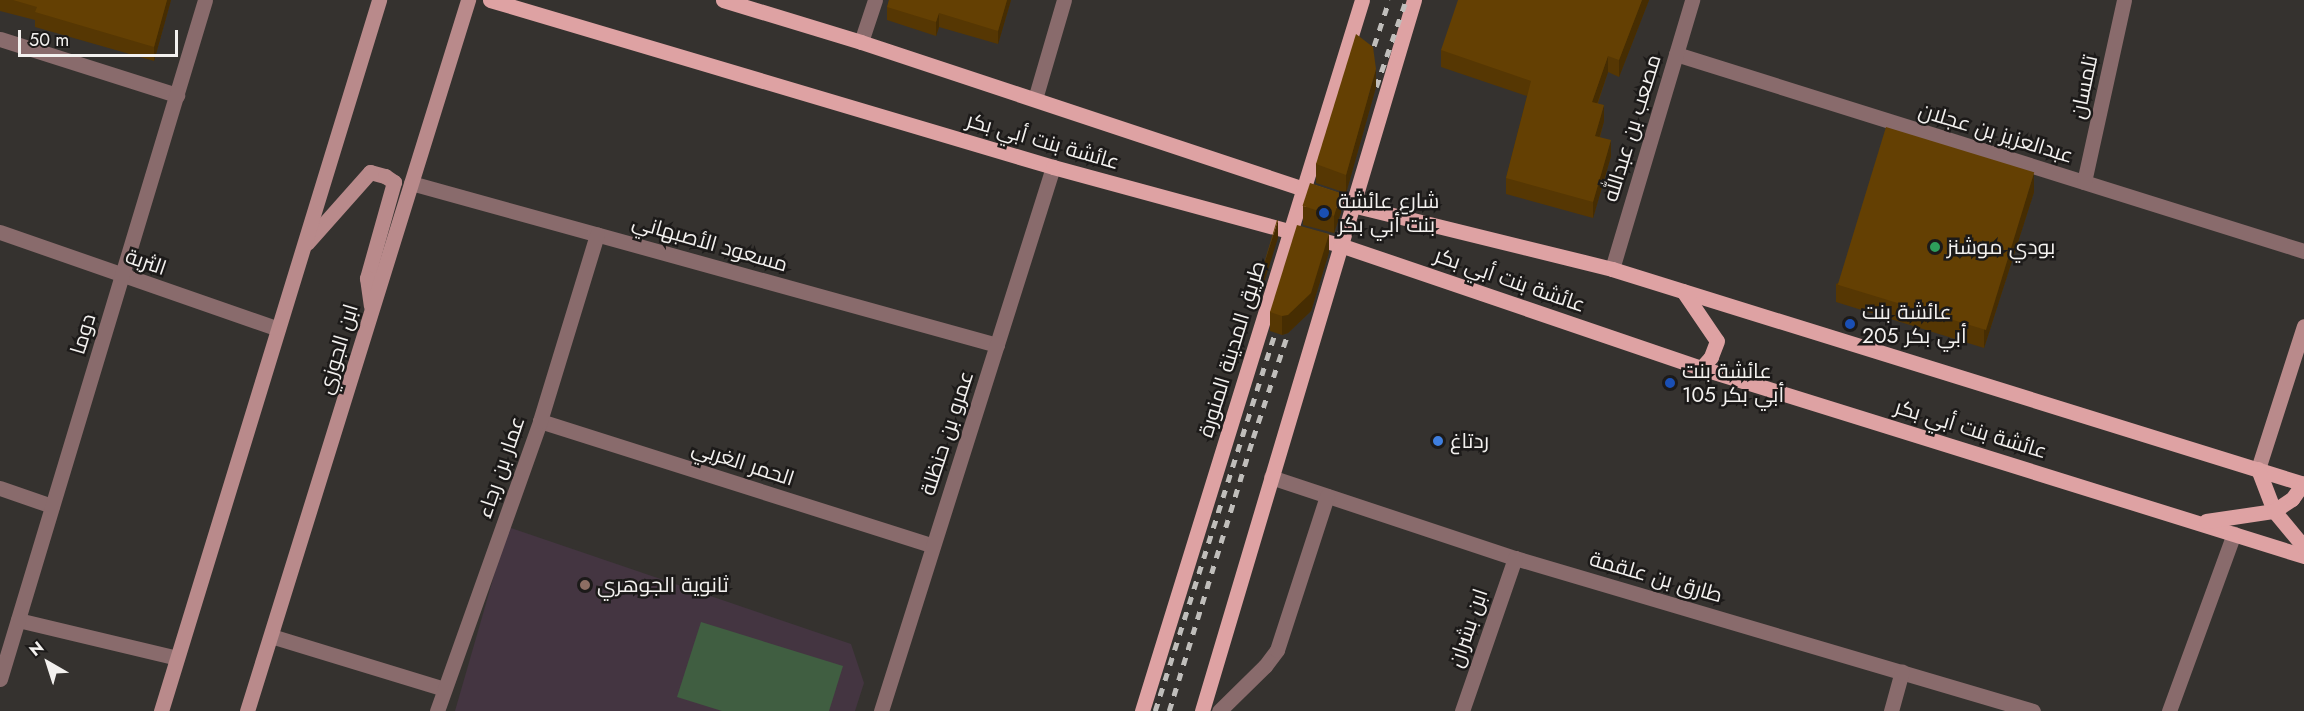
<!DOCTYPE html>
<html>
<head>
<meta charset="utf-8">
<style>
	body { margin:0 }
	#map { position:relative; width:2304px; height:711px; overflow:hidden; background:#35322f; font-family:Jost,Cairo,sans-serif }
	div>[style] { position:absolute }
	.education>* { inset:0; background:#443541 }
	.green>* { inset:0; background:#405e41 }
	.street>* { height:15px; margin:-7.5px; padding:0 7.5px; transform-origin:7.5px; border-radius:7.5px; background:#896b6c }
	.secondary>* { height:15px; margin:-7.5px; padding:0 7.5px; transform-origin:7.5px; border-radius:7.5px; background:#b98a8b }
	.primary>* { height:15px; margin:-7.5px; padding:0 7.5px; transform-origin:7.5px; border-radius:7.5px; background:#dea2a3 }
	.rail>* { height:4.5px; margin-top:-2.25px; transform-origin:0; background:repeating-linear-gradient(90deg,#c0bebb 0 8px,transparent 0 16px) }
	.wall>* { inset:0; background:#563703 }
	.shaded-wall>* { inset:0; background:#462d02 }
	.building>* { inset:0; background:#644003; transform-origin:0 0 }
	.dots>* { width:16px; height:16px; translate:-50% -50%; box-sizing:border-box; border:3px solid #1c1a19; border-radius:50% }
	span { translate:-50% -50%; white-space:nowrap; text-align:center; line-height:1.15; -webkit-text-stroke:5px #1c1a19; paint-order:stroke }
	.street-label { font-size:21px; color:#f3f1ef }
	.poi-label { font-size:21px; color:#f3f1ef }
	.left { translate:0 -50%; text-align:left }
	.north { position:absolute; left:18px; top:633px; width:60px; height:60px; -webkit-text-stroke:4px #1c1a19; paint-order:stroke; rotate:321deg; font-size:16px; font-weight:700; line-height:24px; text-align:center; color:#f3f1ef }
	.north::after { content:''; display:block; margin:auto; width:21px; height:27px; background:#f3f1ef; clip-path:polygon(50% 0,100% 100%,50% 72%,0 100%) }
	.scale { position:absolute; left:18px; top:30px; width:160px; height:27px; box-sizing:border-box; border:3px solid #f3f1ef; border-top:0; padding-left:8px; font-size:18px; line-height:21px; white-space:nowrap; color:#f3f1ef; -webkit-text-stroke:4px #1c1a19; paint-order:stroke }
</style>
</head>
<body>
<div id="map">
	<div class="education">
		<div style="clip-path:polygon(508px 527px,851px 644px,864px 683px,855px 711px,455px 711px)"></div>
	</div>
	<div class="green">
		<div style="clip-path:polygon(701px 622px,843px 666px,829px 711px,722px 711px,677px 697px)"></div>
	</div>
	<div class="street">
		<div style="left:0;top:39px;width:186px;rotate:17.6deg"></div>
		<div style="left:861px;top:42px;width:44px;rotate:-71.6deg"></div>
		<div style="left:1676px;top:54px;width:658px;rotate:17.42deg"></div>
		<div style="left:1035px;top:99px;width:103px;rotate:-73.7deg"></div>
		<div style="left:2084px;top:182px;width:186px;rotate:-77.6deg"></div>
		<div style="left:411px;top:183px;width:608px;rotate:15.45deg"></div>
		<div style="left:0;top:232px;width:294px;rotate:19.2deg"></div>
		<div style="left:1612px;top:269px;width:281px;rotate:-73.4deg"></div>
		<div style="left:540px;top:421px;width:412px;rotate:17.6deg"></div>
		<div style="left:1271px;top:477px;width:257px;rotate:18.4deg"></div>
		<div style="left:1515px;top:558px;width:540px;rotate:16.46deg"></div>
		<div style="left:0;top:488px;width:55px;rotate:19.1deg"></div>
		<div style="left:18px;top:620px;width:163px;rotate:13.4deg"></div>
		<div style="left:271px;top:636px;width:181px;rotate:17deg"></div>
		<div style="left:0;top:679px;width:709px;rotate:-73.2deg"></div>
		<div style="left:437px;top:711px;width:308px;rotate:-70.4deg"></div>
		<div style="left:540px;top:421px;width:195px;rotate:-73deg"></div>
		<div style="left:881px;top:711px;width:571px;rotate:-72.45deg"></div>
		<div style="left:1219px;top:711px;width:64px;rotate:-44.4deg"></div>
		<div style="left:1265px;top:666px;width:20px;rotate:-53deg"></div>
		<div style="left:1277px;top:650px;width:162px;rotate:-72deg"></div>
		<div style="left:1462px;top:711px;width:162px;rotate:-70.9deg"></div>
		<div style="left:1891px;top:711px;width:41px;rotate:-74.6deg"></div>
		<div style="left:2169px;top:711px;width:189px;rotate:-69.9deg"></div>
	</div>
	<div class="secondary">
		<div style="left:307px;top:243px;width:95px;rotate:-48.4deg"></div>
		<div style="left:370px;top:172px;width:16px;rotate:15deg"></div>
		<div style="left:385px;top:176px;width:11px;rotate:34deg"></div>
		<div style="left:394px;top:182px;width:100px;rotate:105.7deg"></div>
		<div style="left:367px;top:278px;width:28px;rotate:82deg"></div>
		<div style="left:2258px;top:469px;width:150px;rotate:-72.2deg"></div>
		<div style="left:161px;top:711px;width:744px;rotate:-72.95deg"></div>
		<div style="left:247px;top:711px;width:745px;rotate:-72.73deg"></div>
	</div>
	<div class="primary">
		<div style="left:490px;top:0;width:587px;rotate:16.52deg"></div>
		<div style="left:1053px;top:167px;width:297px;rotate:15.2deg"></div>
		<div style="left:1340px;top:245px;width:381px;rotate:18.8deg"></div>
		<div style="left:1701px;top:368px;width:632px;rotate:17.32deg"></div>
		<div style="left:723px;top:0;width:144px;rotate:16.9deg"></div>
		<div style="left:861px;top:42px;width:517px;rotate:18.36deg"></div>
		<div style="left:1352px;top:205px;width:268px;rotate:13.8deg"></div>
		<div style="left:1612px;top:269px;width:725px;rotate:17.26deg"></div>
		<div style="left:1683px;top:291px;width:60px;rotate:55.8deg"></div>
		<div style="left:1717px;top:341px;width:17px;rotate:111deg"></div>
		<div style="left:1711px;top:357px;width:15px;rotate:132deg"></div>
		<div style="left:2258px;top:469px;width:45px;rotate:69.1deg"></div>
		<div style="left:2274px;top:511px;width:47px;rotate:50.2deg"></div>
		<div style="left:2206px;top:521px;width:69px;rotate:-8.4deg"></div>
		<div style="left:2274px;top:511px;width:22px;rotate:-34deg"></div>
		<div style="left:2292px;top:499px;width:19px;rotate:-55deg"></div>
		<div style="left:1142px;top:711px;width:744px;rotate:-72.81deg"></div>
		<div style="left:1202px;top:711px;width:742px;rotate:-73.4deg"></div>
	</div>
	<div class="rail">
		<div style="left:1369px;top:61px;width:64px;rotate:-71.8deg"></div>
		<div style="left:1376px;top:87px;width:92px;rotate:-71deg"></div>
		<div style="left:1155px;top:711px;width:397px;rotate:-72.4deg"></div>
		<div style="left:1169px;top:711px;width:286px;rotate:-72.9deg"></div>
		<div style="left:1253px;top:438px;width:111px;rotate:-71.6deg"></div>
	</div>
	<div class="wall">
		<div style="clip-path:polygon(0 0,171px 0,154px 61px,35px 27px,35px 20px,0 11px)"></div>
		<div style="clip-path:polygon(889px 0,1011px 0,998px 44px,939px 27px,936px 36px,887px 20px,887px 7px)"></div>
		<div style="clip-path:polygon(1649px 0,1619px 77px,1608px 72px,1598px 103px,1604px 121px,1600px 137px,1611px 156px,1593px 218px,1506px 194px,1506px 178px,1527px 96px,1441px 67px,1441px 50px)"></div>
		<div style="clip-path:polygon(1376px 87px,1346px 193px,1316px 183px,1316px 164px)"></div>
		<div style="clip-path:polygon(2034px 192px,1984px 348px,1836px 302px,1836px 284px)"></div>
		<div style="clip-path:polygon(1303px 206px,1341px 212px,1334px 233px,1303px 225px)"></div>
		<div style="clip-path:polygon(1329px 252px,1311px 311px,1288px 333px,1282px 335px,1270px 331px,1270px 312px)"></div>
	</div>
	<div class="shaded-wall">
		<div style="clip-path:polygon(167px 0,171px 0,154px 61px,154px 47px)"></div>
		<div style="clip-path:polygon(1007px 0,1011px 0,998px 44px,998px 31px)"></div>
		<div style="clip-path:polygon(1642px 0,1649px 0,1619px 77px,1619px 60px)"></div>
		<div style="clip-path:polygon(939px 13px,939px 27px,936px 36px,936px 22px)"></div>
		<div style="clip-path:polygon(1608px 56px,1608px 72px,1592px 118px,1592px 102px)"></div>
		<div style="clip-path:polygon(1376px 69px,1376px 87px,1346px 193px,1346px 175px)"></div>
		<div style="clip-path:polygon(1604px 105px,1604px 121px,1595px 152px,1595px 136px)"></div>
		<div style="clip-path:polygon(1611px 140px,1611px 156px,1593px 218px,1593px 202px)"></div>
		<div style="clip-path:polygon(2034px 173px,2034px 192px,1984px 348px,1984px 330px)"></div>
		<div style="clip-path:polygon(1341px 193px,1341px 212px,1334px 233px,1334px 215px)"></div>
		<div style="clip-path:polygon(1278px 220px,1278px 238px,1256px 308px,1256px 290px)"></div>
		<div style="clip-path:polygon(1329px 234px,1329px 252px,1311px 311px,1288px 333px,1282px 335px,1282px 316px)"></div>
	</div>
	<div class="building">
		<div style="clip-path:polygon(13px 0,167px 0,154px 47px,35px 12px,37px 7px)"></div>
		<div style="clip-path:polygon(889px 0,1007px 0,998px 31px,939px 13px,936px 22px,887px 7px)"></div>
		<div style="clip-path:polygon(1458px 0,1642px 0,1619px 60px,1608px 56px,1592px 102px,1604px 105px,1595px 136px,1611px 140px,1593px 202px,1506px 178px,1531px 81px,1441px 50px)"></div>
		<div style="clip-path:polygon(1356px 34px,1373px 47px,1376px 69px,1346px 175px,1316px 164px)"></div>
		<div style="left:1886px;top:127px;width:155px;height:165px;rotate:17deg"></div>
		<div style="left:1310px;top:183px;width:33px;height:24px;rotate:18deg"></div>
		<div style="clip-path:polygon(1277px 220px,1278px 220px,1256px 290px)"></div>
		<div style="clip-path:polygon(1297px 225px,1329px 234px,1311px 293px,1288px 315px,1282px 316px,1270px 312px)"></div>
	</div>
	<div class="dots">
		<div style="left:1324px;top:213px;background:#1a4fb4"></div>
		<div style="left:1935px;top:247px;background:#2e9e5b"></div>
		<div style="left:1850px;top:324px;background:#1a4fb4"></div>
		<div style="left:1670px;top:383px;background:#1a4fb4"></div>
		<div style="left:1438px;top:441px;background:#3f7fe0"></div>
		<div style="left:585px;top:585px;background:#8d6e63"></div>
	</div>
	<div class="street-label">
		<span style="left:2084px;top:87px;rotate:-78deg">تلمسان</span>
		<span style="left:1632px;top:128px;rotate:-73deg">مصعب بن عبدالله</span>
		<span style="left:1996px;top:133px;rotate:17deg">عبدالعزيز بن عجلان</span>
		<span style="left:1043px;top:141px;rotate:16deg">عائشة بنت أبي بكر</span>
		<span style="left:710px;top:243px;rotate:16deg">مسعود الأصبهاني</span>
		<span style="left:146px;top:262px;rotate:19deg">الثربة</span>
		<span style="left:1510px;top:280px;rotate:19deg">عائشة بنت أبي بكر</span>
		<span style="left:83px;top:334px;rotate:-73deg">دوما</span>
		<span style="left:338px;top:349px;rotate:-73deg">ابن الجوزي</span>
		<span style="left:1232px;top:349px;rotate:-73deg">طريق المدينة المنورة</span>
		<span style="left:1971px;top:429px;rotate:17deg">عائشة بنت أبي بكر</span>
		<span style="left:947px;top:433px;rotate:-72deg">عمرو بن حنظلة</span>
		<span style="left:743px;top:463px;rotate:18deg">الحمر الغربي</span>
		<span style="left:501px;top:467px;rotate:-71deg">عمار بن رجاء</span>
		<span style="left:1656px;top:577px;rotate:16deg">طارق بن علقمة</span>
		<span style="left:1468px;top:628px;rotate:-71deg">ابن بشران</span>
	</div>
	<div class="poi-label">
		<span class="left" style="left:1338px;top:213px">شارع عائشة<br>بنت أبي بكر</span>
		<span class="left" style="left:1947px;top:247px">بودي موشنز</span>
		<span class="left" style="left:1862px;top:324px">عائشة بنت<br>أبي بكر 205</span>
		<span class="left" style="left:1682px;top:383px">عائشة بنت<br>أبي بكر 105</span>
		<span class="left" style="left:1450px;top:441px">ردتاغ</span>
		<span class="left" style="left:597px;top:585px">ثانوية الجوهري</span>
	</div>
	<div class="north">N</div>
	<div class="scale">50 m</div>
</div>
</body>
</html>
